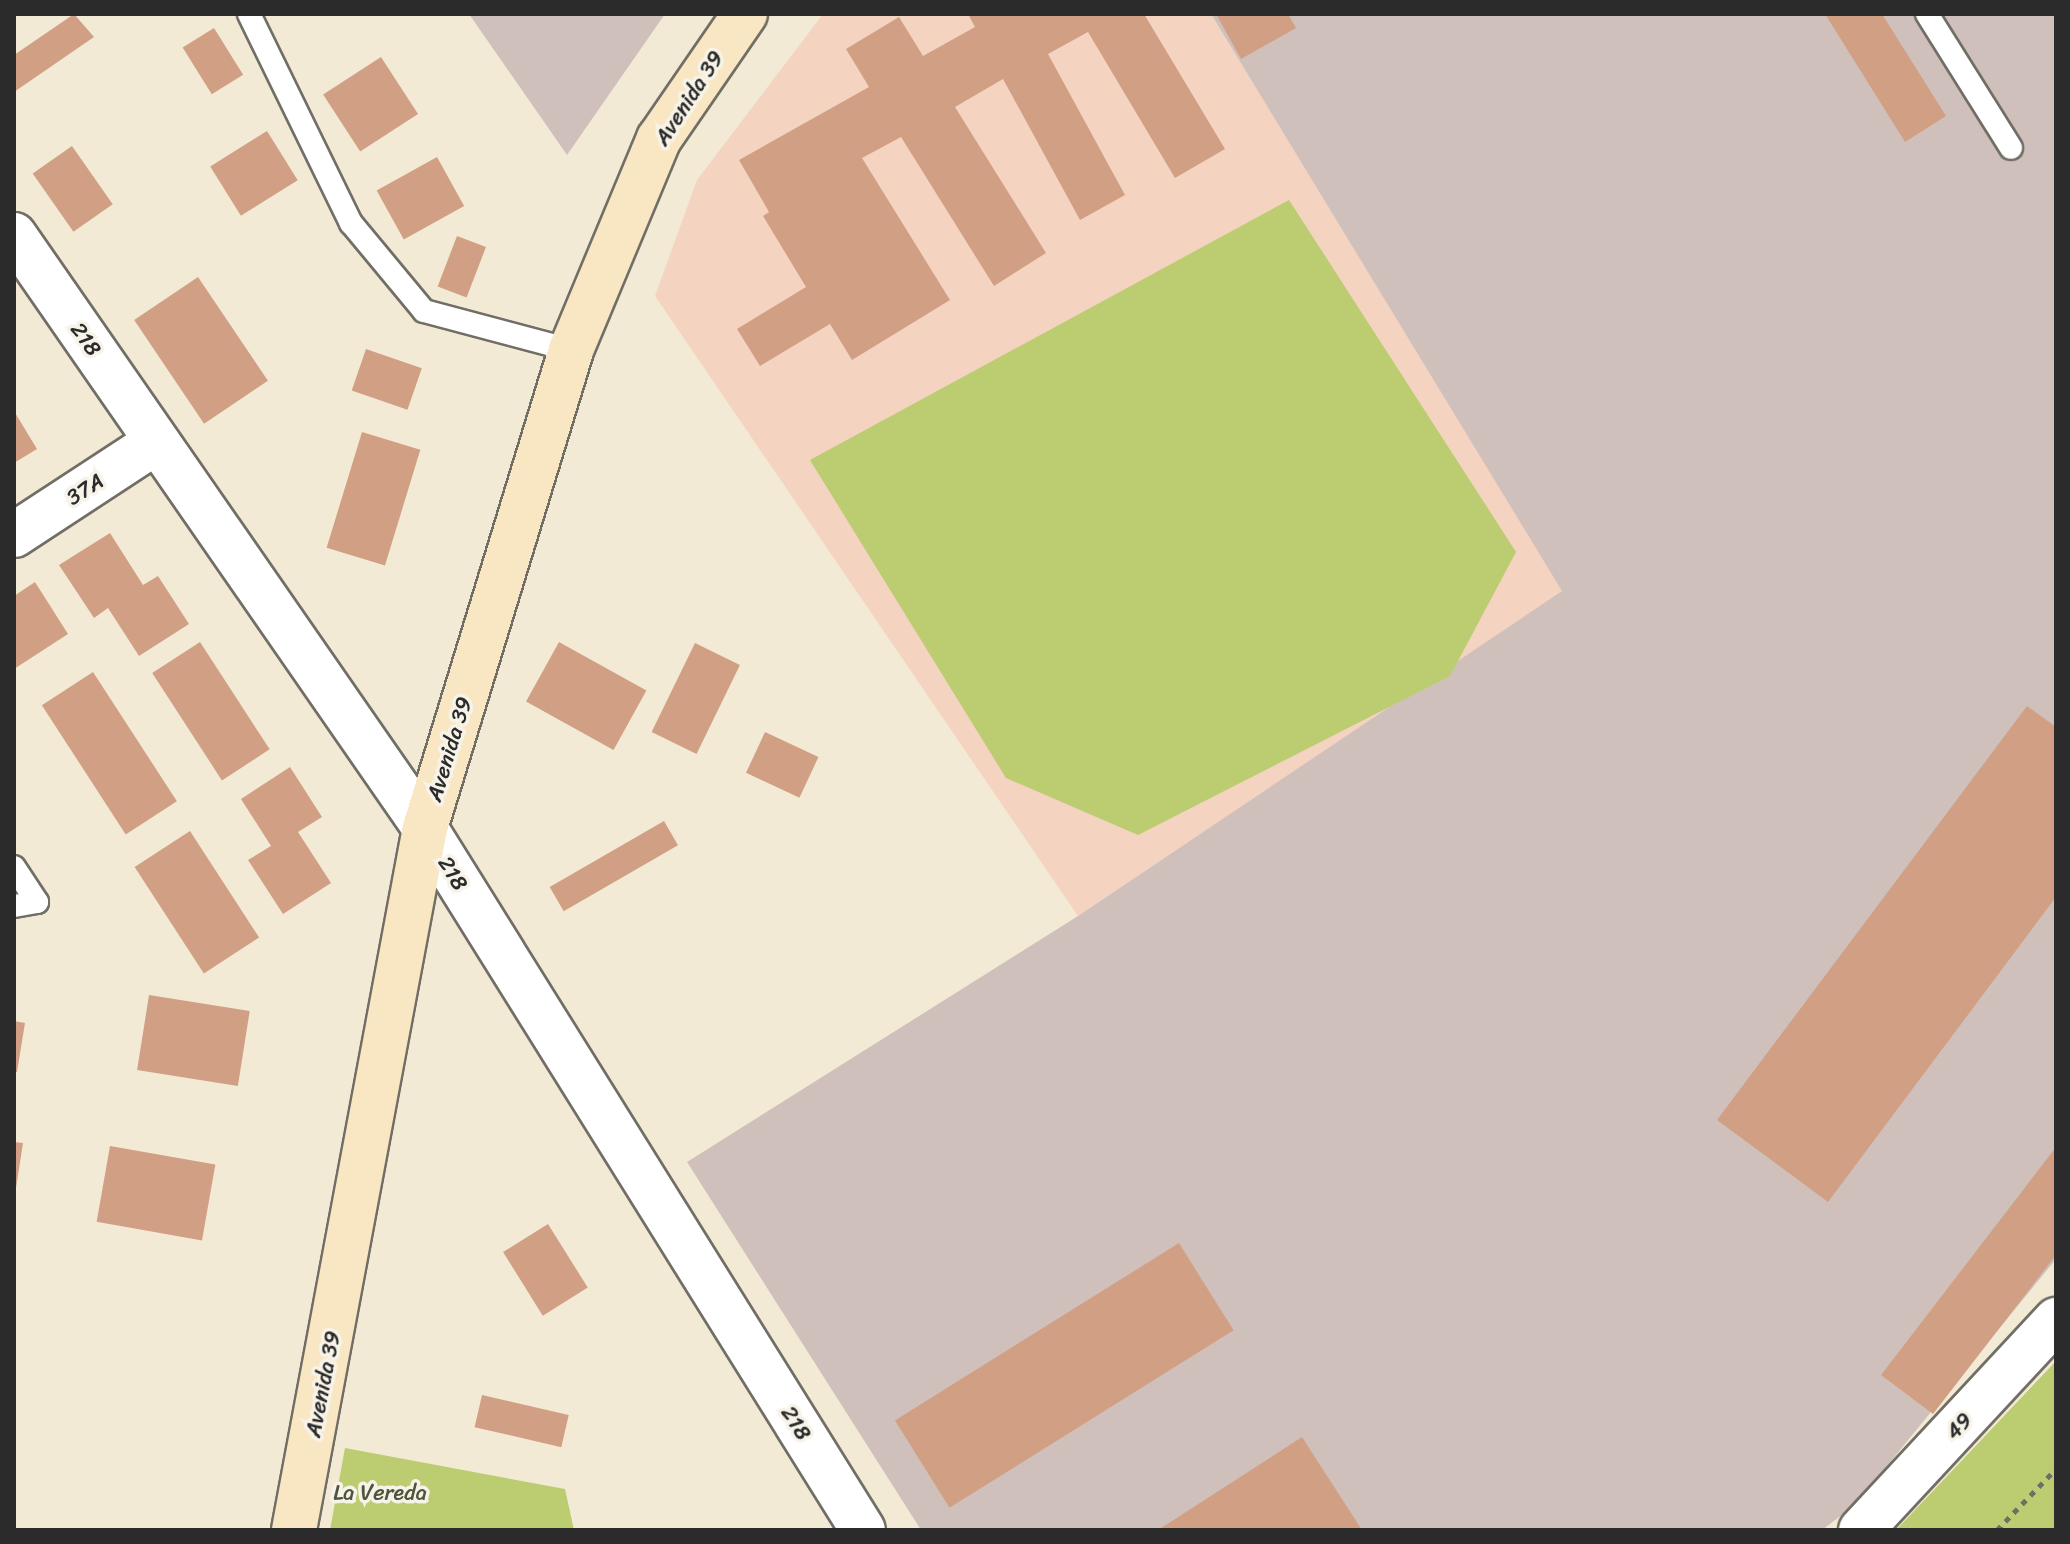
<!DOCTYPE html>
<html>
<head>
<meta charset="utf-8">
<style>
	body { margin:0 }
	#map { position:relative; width:2070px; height:1544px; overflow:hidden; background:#f3ead5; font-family:Sriracha,sans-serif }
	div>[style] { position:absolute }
	.built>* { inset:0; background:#f4d3c0 }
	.industrial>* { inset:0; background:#d0c0bc }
	.green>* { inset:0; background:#bbcd70 }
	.building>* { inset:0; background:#d1a084; transform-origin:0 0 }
	.path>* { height:5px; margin-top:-2.5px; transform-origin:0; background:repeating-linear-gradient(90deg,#716e66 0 6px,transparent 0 12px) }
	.roads { filter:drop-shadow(2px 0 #716e66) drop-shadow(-2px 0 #716e66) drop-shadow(0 2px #716e66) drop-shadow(0 -2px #716e66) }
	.lane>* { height:22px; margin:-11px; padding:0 11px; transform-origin:11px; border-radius:11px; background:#fff }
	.street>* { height:44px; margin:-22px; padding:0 22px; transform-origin:22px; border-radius:22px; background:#fff }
	.secondary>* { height:44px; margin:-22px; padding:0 22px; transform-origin:22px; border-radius:22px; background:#f9e7c3 }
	span { translate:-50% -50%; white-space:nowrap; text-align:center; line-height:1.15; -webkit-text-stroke:7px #f7f3e8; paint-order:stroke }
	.street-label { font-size:22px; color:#2b2b2b }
	.park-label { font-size:22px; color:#4f543c }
	.frame { position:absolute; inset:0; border:16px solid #2b2b2b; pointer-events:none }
</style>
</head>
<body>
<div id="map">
	<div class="built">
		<div style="clip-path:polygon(823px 14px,1211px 14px,1563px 591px,1078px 916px,655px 296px,697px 180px)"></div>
	</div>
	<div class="industrial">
		<div style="clip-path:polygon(469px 14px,665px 14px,567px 155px)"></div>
		<div style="clip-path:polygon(1211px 14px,2056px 14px,2056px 1259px,1855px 1505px,1822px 1530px,921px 1530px,687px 1162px,1078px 916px,1562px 591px)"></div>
	</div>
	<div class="green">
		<div style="clip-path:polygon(1289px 200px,1516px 552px,1450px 676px,1138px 835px,1006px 778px,810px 460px)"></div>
		<div style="clip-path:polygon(2056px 1361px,2056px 1530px,1896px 1530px)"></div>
		<div style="clip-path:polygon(345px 1448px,565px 1489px,574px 1530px,330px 1530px)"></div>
	</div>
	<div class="building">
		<div style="clip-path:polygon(74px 14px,94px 37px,14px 92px,14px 55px)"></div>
		<div style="clip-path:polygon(968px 14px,1144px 14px,1225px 149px,1175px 178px,1088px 32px,1048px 54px,1125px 195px,1080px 220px,1003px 79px,955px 107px,1046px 253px,994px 286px,901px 137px,862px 158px,950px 300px,852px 360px,830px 324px,760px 366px,737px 329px,806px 287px,763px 216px,769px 212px,739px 160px,869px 87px,846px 49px,899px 17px,923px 56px,975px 27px)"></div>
		<div style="clip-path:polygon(1216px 14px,1288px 14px,1296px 28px,1241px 59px)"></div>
		<div style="clip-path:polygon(1825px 14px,1882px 14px,1946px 116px,1905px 142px)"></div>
		<div style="left:214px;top:28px;width:55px;height:37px;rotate:58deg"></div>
		<div style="left:381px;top:57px;width:68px;height:69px;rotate:57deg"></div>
		<div style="left:267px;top:131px;width:58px;height:67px;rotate:58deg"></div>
		<div style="left:72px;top:146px;width:71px;height:48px;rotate:55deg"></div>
		<div style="left:437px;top:157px;width:56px;height:69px;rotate:61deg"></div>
		<div style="left:457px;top:236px;width:31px;height:54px;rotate:21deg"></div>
		<div style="left:198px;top:277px;width:125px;height:77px;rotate:56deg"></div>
		<div style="left:366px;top:349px;width:59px;height:44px;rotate:19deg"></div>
		<div style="clip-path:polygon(14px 411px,37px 449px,14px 463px)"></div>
		<div style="left:362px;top:432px;width:61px;height:121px;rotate:17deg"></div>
		<div style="clip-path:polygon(110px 533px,143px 585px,158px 576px,189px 624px,139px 656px,108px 608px,94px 618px,59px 565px)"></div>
		<div style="clip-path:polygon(35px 582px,68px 634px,14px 669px,14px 596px)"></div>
		<div style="left:200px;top:642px;width:128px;height:57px;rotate:57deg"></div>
		<div style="left:559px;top:642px;width:100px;height:68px;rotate:29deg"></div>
		<div style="left:695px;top:643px;width:50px;height:99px;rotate:26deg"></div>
		<div style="left:93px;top:672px;width:154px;height:61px;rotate:57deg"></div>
		<div style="clip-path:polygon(2027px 706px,2056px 727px,2056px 897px,1828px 1202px,1717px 1120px)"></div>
		<div style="left:765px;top:732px;width:59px;height:45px;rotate:25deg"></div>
		<div style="clip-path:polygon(290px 767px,322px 817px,298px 832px,331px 883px,283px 914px,248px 860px,271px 846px,241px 799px)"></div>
		<div style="left:664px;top:821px;width:28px;height:132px;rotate:60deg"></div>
		<div style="left:190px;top:831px;width:127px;height:66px;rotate:57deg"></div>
		<div style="left:149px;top:995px;width:102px;height:76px;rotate:9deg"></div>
		<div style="clip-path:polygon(14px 1021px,25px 1023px,17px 1072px,14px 1072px)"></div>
		<div style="clip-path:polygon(14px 1142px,23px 1143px,16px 1188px,14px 1188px)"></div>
		<div style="left:110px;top:1146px;width:107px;height:77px;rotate:10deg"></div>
		<div style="clip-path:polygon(2056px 1147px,2056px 1255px,1933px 1414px,1881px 1375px)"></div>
		<div style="left:548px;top:1224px;width:75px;height:53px;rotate:58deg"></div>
		<div style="left:1179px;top:1243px;width:103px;height:335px;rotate:58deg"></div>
		<div style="left:482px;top:1395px;width:89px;height:33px;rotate:13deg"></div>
		<div style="clip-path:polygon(1302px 1437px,1362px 1530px,1158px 1530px)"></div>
	</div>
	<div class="path">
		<div style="left:1997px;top:1530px;width:85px;rotate:-46deg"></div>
	</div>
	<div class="roads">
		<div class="lane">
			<div style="left:249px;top:14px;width:233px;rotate:64deg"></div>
			<div style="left:351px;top:223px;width:114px;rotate:50.3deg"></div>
			<div style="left:424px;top:311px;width:152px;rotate:14.9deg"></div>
			<div style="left:1927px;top:14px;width:158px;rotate:57.9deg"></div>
			<div style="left:14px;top:867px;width:42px;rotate:56.7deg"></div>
			<div style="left:37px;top:902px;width:23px;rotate:170deg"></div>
		</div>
		<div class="street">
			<div style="left:14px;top:235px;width:722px;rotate:55.27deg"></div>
			<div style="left:425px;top:828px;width:827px;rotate:58.04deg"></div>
			<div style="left:14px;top:535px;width:170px;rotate:-33.2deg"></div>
			<div style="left:1861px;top:1530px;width:287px;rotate:-47.1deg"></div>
		</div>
		<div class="secondary">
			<div style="left:294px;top:1530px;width:714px;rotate:-79.43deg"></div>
			<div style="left:425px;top:828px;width:500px;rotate:-73deg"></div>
			<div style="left:571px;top:350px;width:229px;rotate:-67.4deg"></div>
			<div style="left:659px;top:139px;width:152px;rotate:-55.5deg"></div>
		</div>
	</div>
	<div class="street-label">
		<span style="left:689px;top:98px;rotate:-57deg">Avenida 39</span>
		<span style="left:86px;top:339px;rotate:55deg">218</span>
		<span style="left:85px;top:489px;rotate:-33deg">37A</span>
		<span style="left:449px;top:749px;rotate:-73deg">Avenida 39</span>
		<span style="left:453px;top:873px;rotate:58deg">218</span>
		<span style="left:323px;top:1384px;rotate:-79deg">Avenida 39</span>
		<span style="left:796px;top:1423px;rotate:58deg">218</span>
		<span style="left:1959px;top:1426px;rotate:-46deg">49</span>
	</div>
	<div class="park-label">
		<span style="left:380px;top:1493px">La Vereda</span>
	</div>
	<div class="frame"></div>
</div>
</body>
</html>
